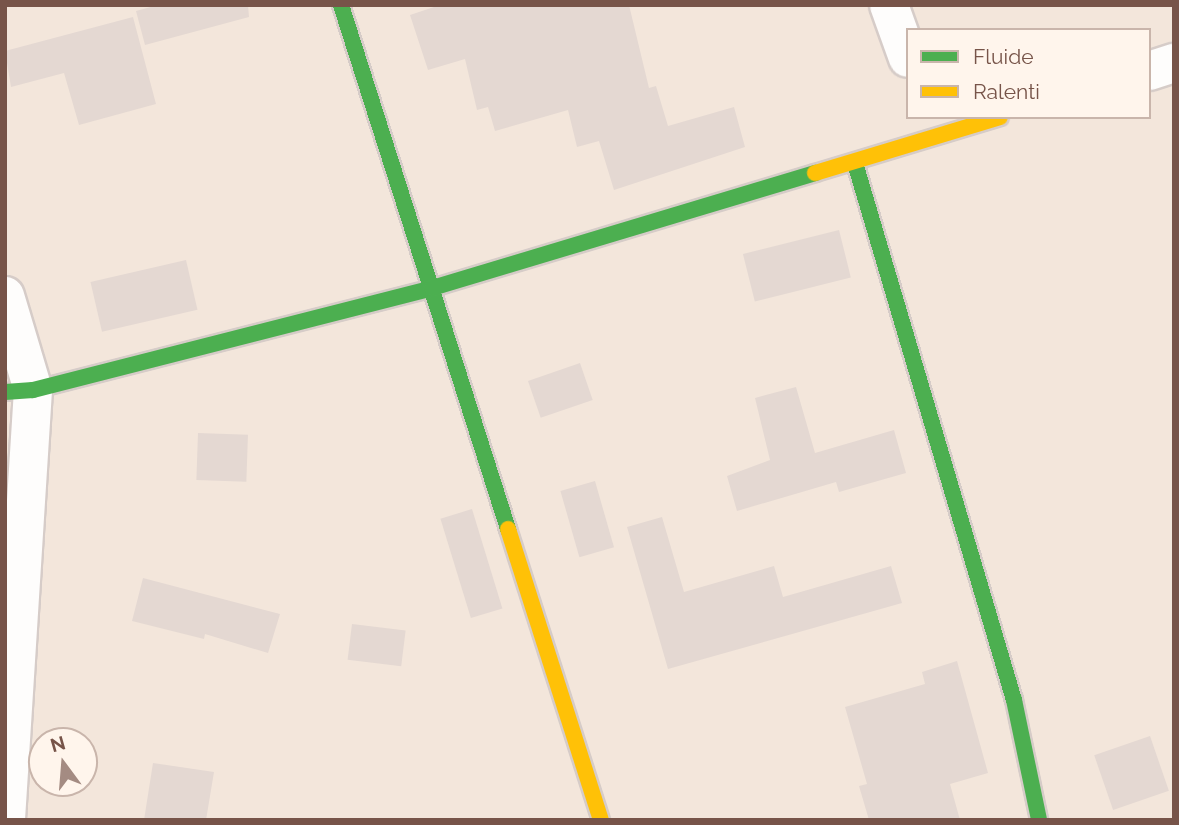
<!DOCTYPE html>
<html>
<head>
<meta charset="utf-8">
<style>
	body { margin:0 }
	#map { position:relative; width:1179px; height:825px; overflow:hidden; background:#f7f1eb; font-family:Raleway,sans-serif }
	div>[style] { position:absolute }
	.residential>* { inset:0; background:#f3e6db }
	.building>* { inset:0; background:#e4d8d2; transform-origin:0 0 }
	.roads { filter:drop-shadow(2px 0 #d6ccc8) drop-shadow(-2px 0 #d6ccc8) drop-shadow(0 2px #d6ccc8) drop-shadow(0 -2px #d6ccc8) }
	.street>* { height:38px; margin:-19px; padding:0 19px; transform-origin:19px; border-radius:19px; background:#fefdfc }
	.fast>* { height:16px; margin:-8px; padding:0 8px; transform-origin:8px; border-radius:8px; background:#4caf50 }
	.slow>* { height:16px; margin:-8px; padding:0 8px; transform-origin:8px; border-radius:8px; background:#ffc107 }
	span { translate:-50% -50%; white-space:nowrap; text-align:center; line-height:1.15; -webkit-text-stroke:7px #fff5ec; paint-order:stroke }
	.frame { position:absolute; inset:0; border:7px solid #775449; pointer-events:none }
	.legend { position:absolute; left:906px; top:28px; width:245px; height:91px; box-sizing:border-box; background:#fff5ec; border:2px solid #c9b5ab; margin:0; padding:9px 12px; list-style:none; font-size:21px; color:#775449 }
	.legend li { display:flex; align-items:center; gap:14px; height:35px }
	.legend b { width:35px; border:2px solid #c9b5ab }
	.north { position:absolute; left:28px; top:727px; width:70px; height:70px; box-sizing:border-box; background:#fff5ec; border:2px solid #c9b5ab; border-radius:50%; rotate:344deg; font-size:19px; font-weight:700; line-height:28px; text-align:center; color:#775449 }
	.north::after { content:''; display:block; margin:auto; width:24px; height:32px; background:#a48b82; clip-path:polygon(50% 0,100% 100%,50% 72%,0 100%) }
</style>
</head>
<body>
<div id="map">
	<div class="residential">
		<div style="clip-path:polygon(evenodd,5px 5px,1174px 5px,1174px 820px,5px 820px,5px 5px,908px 30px,1149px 30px,1149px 117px,908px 117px,908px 30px,5px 5px,42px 741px,84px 741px,84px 783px,42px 783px,42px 741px)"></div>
	</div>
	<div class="building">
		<div style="clip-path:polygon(158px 5px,248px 5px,249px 17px,145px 45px,136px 11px)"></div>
		<div style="clip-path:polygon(440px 5px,629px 5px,649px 88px,656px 86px,668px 126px,734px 107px,745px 147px,614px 190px,599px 141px,577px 147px,568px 110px,495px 131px,488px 107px,477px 110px,465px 59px,428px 70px,410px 15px)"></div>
		<div style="clip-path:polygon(133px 17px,156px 104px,79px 125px,64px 73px,11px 87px,5px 51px)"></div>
		<div style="left:839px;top:230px;width:49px;height:99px;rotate:76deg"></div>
		<div style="left:186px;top:260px;width:51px;height:98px;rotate:77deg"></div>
		<div style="left:580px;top:363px;width:39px;height:55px;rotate:71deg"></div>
		<div style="clip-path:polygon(796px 387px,815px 453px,894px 430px,906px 473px,839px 492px,836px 482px,737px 511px,727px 476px,770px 460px,755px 398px)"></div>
		<div style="left:198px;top:433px;width:50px;height:47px;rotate:2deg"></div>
		<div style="left:595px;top:481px;width:69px;height:36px;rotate:74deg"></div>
		<div style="left:472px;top:509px;width:104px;height:33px;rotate:73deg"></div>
		<div style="clip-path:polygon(662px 517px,684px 592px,774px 566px,783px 597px,891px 566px,902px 603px,668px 669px,627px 527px)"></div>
		<div style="clip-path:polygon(143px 578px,280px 614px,268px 653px,205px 634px,204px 639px,132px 621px)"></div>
		<div style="left:352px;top:624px;width:54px;height:36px;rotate:7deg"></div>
		<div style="clip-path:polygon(957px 661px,988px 773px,950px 784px,960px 820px,869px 820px,859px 786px,867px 784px,845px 707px,925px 684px,922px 672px)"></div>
		<div style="left:1150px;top:736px;width:58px;height:59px;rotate:71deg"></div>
		<div style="clip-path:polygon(153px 763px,214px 772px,206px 820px,144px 820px)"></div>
	</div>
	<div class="roads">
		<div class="street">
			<div style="left:889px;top:5px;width:56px;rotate:70.3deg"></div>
			<div style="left:1149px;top:71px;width:26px;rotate:-18deg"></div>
			<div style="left:5px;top:296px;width:98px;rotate:73.4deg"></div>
			<div style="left:33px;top:390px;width:431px;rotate:93.6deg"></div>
		</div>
		<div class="fast">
			<div style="left:341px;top:5px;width:550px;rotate:72.32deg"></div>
			<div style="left:855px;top:163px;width:560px;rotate:73.51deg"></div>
			<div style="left:1014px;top:700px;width:123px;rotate:78.2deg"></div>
			<div style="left:5px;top:392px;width:28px;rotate:-4deg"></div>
			<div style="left:33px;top:390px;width:412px;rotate:-14.3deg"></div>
			<div style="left:432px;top:288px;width:400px;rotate:-16.7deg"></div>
		</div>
		<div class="slow">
			<div style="left:815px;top:173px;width:193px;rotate:-16.8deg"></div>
			<div style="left:508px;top:529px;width:305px;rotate:72.3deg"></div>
		</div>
	</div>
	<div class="frame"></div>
	<ul class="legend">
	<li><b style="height:9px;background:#4caf50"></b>Fluide</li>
	<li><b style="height:9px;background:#ffc107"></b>Ralenti</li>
	</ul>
	<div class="north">N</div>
</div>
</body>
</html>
